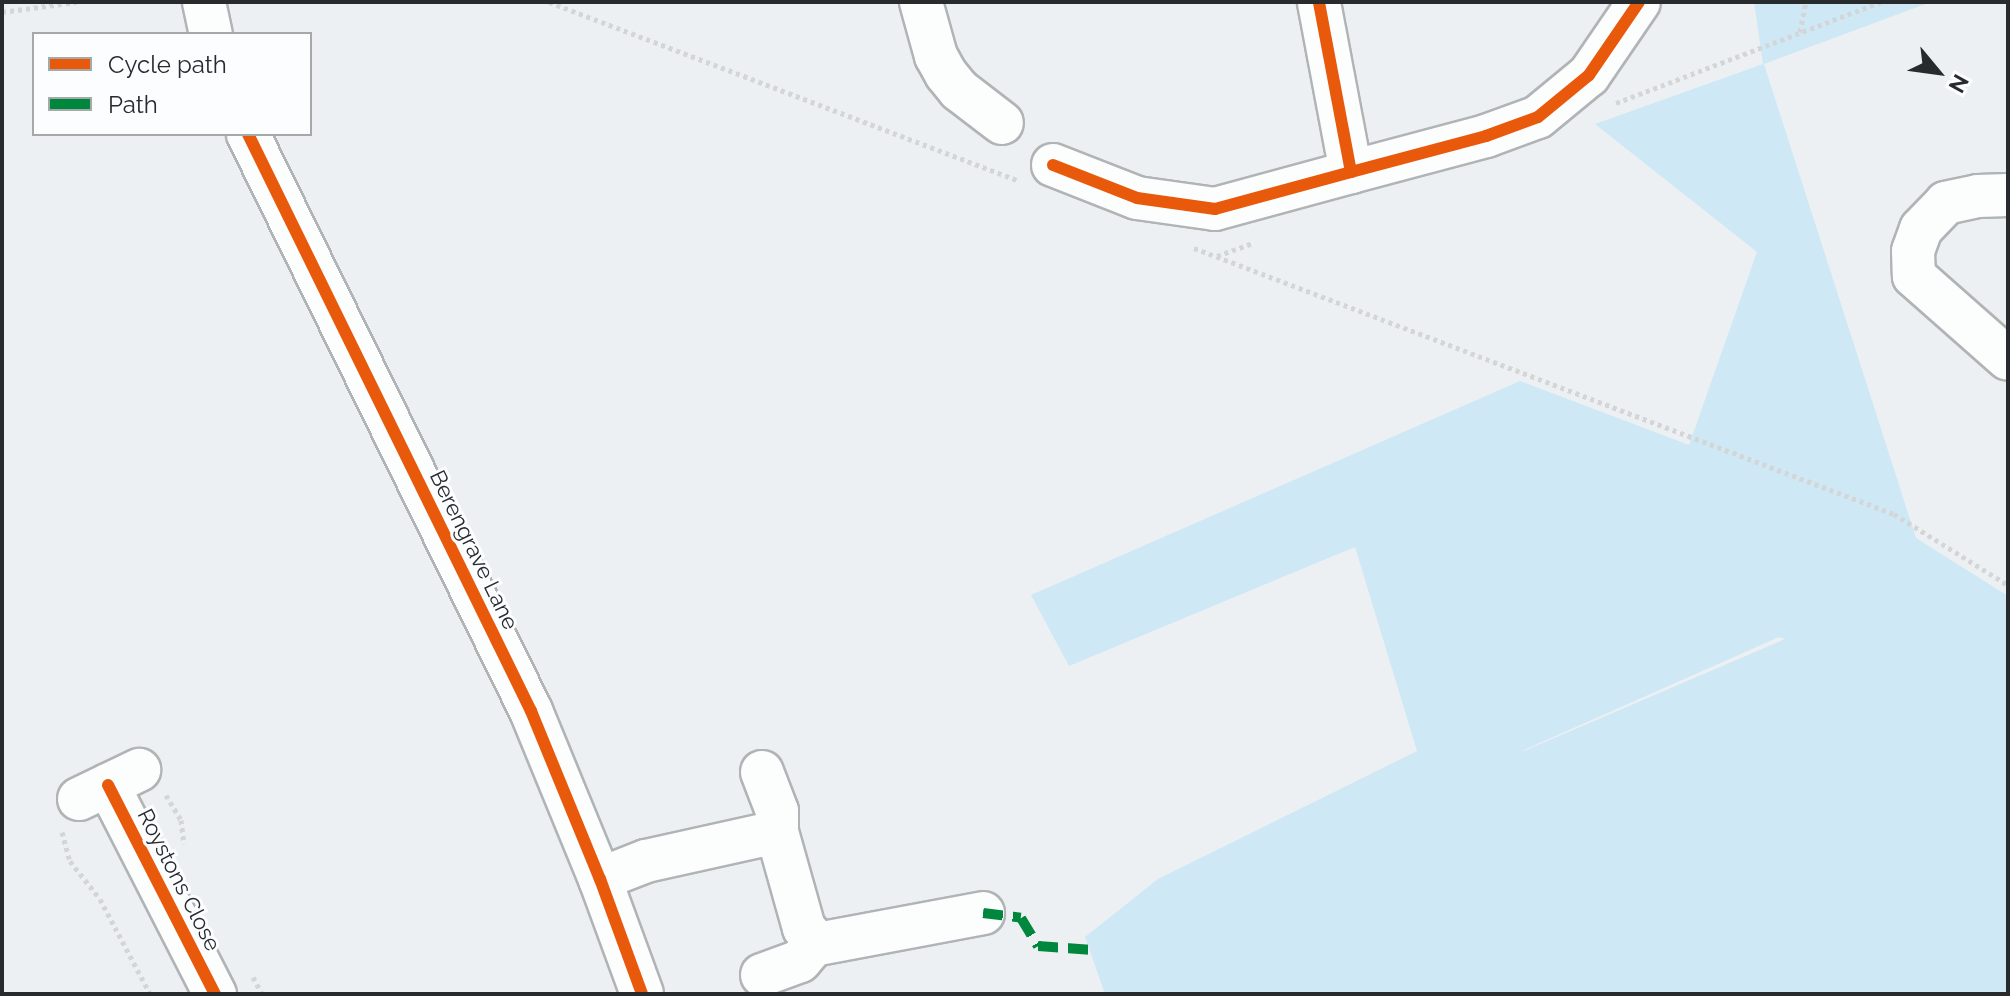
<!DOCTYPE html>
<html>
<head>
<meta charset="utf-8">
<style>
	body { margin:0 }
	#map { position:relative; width:2010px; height:996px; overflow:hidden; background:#ecf0f2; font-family:Raleway,sans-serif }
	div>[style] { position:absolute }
	.green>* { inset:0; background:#cee8f6 }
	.path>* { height:5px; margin-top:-2.5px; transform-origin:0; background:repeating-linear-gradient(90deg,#d3d5d6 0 4px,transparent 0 8px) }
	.roads { filter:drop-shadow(2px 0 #b1b4b6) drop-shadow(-2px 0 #b1b4b6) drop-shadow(0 2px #b1b4b6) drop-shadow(0 -2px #b1b4b6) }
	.minor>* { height:42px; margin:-21px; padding:0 21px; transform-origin:21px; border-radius:21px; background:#fcfdfd }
	.quiet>* { height:10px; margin-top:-5px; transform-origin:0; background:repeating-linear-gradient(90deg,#00873e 0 20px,transparent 0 30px) }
	.cycleway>* { height:12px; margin:-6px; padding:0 6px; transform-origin:6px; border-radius:6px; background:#e8590c }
	span { translate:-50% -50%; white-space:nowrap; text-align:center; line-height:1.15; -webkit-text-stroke:6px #fbfdfe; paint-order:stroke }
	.street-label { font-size:22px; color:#272b2d }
	.frame { position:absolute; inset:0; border:4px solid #272b2d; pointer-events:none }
	.legend { position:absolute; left:32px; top:32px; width:280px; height:104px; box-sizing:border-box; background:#fbfdfe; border:2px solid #a6a9aa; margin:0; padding:10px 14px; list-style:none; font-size:24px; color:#272b2d }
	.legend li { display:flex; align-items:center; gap:16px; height:40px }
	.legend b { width:40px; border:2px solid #a6a9aa }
	.north { position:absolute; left:1898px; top:32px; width:80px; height:80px; -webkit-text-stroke:6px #fbfdfe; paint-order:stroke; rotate:119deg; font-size:22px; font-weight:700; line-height:32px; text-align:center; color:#272b2d }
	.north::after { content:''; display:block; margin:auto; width:28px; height:36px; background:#272b2d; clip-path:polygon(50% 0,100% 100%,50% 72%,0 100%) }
</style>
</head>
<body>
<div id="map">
	<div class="green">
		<div style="clip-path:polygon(evenodd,1754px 2px,1931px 2px,1764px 64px,1916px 538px,2008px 596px,2008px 994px,1105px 994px,1085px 937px,1158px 879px,1417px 751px,1355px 547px,1069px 666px,1031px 595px,1520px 381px,1689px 445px,1757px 252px,1595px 124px,1763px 64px,1754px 2px,1779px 637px,1785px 639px,1524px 751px,1524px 750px,1779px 637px)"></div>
	</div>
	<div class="path">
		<div style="left:549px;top:2px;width:501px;rotate:20.82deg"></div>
		<div style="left:2px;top:12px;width:75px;rotate:-7.7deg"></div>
		<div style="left:1800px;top:32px;width:31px;rotate:-79deg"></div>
		<div style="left:1616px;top:103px;width:284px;rotate:-20.9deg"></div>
		<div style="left:1194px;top:248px;width:749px;rotate:20.81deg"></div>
		<div style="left:1894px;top:514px;width:134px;rotate:31.9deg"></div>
		<div style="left:1217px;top:256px;width:37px;rotate:-20deg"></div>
		<div style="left:166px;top:795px;width:29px;rotate:59deg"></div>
		<div style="left:181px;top:820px;width:24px;rotate:83deg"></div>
		<div style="left:62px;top:832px;width:30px;rotate:75deg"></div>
		<div style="left:70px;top:861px;width:48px;rotate:51.7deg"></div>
		<div style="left:100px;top:899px;width:107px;rotate:62.2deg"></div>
		<div style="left:253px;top:977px;width:19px;rotate:62deg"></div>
	</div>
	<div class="roads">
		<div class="minor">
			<div style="left:204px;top:2px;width:33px;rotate:78deg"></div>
			<div style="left:921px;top:2px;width:56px;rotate:74.5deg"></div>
			<div style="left:936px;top:56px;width:21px;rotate:61deg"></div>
			<div style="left:946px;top:74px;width:21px;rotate:51deg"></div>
			<div style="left:959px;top:90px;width:54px;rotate:37.5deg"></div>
			<div style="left:248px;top:134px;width:643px;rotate:63.87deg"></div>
			<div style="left:531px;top:711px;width:182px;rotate:67.7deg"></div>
			<div style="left:600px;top:879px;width:122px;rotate:69.9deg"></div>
			<div style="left:1053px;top:165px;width:90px;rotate:21.4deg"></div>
			<div style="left:1137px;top:198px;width:79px;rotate:8deg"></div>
			<div style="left:1215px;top:209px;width:141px;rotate:-15.2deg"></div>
			<div style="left:1351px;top:172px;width:173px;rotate:-100.7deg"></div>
			<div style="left:1351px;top:172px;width:140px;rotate:-14.9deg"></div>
			<div style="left:1486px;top:136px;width:55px;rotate:-20.1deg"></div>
			<div style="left:1538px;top:117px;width:66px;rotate:-39.5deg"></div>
			<div style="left:1589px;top:75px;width:88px;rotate:-55.6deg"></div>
			<div style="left:2008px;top:195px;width:30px;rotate:178deg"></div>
			<div style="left:1978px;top:196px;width:33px;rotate:168deg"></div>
			<div style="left:1946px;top:203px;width:36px;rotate:134deg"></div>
			<div style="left:1921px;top:229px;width:23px;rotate:110deg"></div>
			<div style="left:1913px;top:251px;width:25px;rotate:88deg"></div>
			<div style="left:1914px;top:276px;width:125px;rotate:41.4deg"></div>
			<div style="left:762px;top:772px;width:42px;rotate:69deg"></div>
			<div style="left:777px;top:811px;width:21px;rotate:90deg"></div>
			<div style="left:108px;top:785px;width:235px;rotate:62.9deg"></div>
			<div style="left:79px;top:799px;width:67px;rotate:-25.8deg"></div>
			<div style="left:600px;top:879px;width:49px;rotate:-21.4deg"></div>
			<div style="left:646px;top:861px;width:134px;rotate:-12.5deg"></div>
			<div style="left:777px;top:832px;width:100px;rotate:74.3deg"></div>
			<div style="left:804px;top:928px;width:21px;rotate:49deg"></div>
			<div style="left:818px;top:944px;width:168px;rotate:-10.6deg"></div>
			<div style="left:762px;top:975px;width:40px;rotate:-20.2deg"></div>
			<div style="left:800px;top:961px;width:23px;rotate:-50deg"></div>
		</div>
	</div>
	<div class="quiet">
		<div style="left:983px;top:913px;width:38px;rotate:7deg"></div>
		<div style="left:1021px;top:918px;width:33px;rotate:59deg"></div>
		<div style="left:1038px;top:946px;width:55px;rotate:4.2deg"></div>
	</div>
	<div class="cycleway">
		<div style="left:248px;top:134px;width:643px;rotate:63.87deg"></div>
		<div style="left:531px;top:711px;width:182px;rotate:67.7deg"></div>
		<div style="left:600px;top:879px;width:122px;rotate:69.9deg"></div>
		<div style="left:1053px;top:165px;width:90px;rotate:21.4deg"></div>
		<div style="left:1137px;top:198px;width:79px;rotate:8deg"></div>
		<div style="left:1215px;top:209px;width:141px;rotate:-15.2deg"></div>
		<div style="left:1351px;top:172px;width:173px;rotate:-100.7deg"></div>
		<div style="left:1351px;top:172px;width:140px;rotate:-14.9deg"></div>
		<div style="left:1486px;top:136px;width:55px;rotate:-20.1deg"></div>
		<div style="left:1538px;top:117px;width:66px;rotate:-39.5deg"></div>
		<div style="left:1589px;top:75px;width:88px;rotate:-55.6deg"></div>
		<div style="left:108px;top:785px;width:235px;rotate:62.9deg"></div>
	</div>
	<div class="street-label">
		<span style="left:474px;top:550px;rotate:64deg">Berengrave Lane</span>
		<span style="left:179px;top:880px;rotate:63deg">Roystons Close</span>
	</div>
	<div class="frame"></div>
	<ul class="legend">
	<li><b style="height:10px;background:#e8590c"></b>Cycle path</li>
	<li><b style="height:10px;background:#00873e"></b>Path</li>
	</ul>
	<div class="north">N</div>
</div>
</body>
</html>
